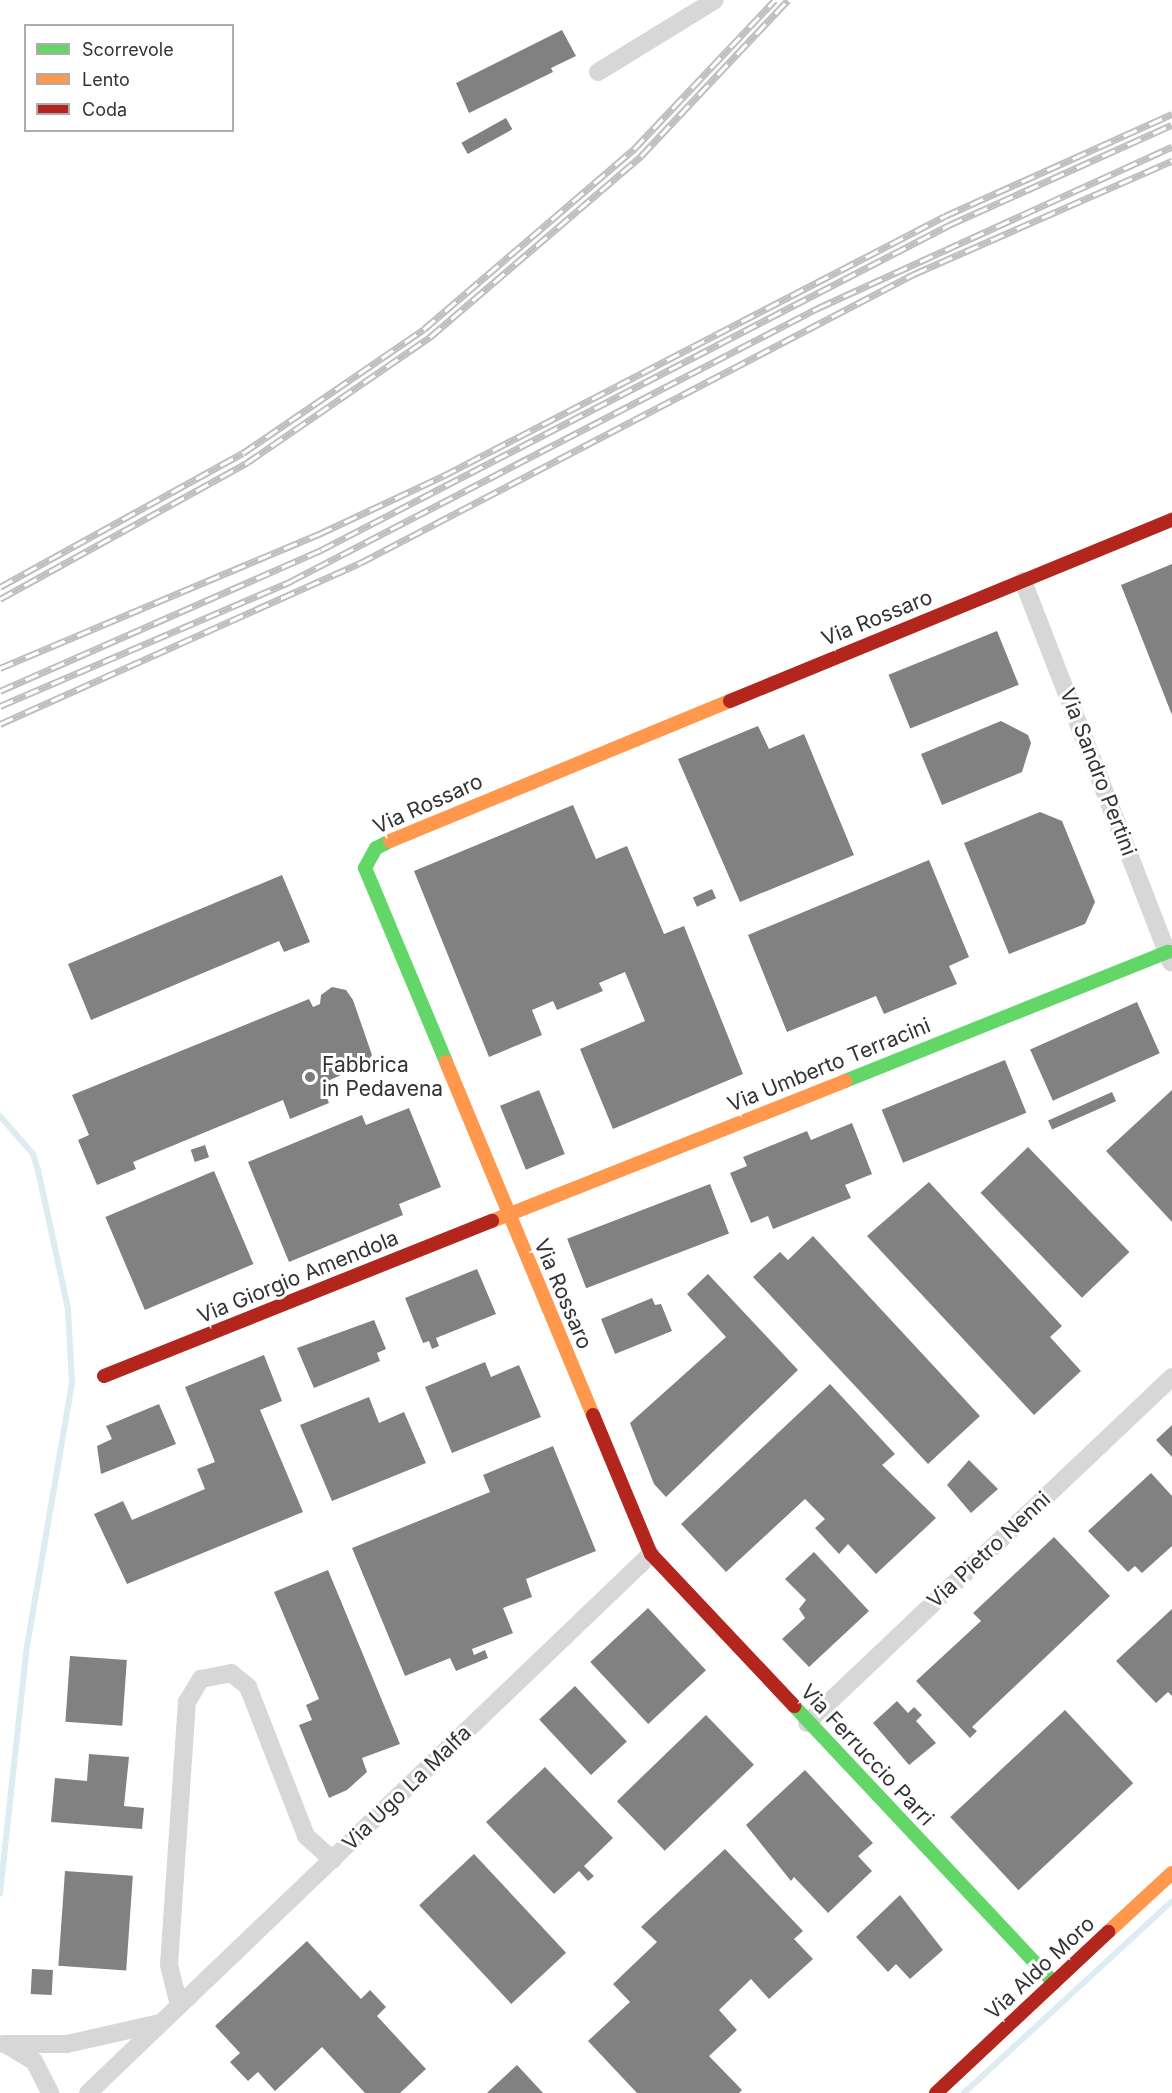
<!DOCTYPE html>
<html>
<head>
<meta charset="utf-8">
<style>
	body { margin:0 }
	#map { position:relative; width:1172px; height:2093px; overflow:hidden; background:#fff; font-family:Inter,sans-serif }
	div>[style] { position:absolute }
	.stream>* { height:6px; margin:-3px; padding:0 3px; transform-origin:3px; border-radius:3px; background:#ddebf3 }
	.building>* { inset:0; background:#818181; transform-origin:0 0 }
	.street>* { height:18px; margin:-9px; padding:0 9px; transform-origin:9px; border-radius:9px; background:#d7d7d7 }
	.fast>* { height:14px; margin:-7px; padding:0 7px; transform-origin:7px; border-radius:7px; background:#63d668 }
	.slow>* { height:14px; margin:-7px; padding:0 7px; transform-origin:7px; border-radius:7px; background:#ff974d }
	.jam>* { height:14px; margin:-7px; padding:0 7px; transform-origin:7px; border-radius:7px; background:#b3261e }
	.rail>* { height:7px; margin-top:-3.5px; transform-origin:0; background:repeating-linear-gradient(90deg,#fff 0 14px,#bebebe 0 28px); box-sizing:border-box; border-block:2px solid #bebebe }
	.dots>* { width:16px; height:16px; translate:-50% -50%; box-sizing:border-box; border:3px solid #fff; border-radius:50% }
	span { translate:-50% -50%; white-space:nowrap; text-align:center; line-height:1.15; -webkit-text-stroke:6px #fff; paint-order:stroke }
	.street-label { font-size:21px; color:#333 }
	.poi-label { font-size:21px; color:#333 }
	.left { translate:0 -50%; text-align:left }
	.legend { position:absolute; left:24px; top:24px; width:210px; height:108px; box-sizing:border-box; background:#fff; border:2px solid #adadad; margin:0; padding:8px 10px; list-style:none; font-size:18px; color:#333 }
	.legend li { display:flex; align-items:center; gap:12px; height:30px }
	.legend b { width:30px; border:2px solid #adadad }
</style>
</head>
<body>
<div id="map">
	<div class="stream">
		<div style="left:0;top:1116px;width:50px;rotate:49deg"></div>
		<div style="left:33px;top:1154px;width:17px;rotate:73deg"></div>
		<div style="left:38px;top:1170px;width:142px;rotate:77.8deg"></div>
		<div style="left:68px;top:1309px;width:74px;rotate:86.9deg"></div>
		<div style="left:72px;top:1383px;width:266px;rotate:99.7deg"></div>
		<div style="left:27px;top:1645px;width:250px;rotate:96.2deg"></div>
		<div style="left:964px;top:2093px;width:283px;rotate:-42.7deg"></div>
	</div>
	<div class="building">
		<div style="clip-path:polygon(562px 30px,576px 56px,551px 68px,553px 72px,469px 113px,456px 83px)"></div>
		<div style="left:506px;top:118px;width:13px;height:51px;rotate:61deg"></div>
		<div style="clip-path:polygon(1172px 564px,1172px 715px,1121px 585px)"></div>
		<div style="left:997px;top:631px;width:58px;height:117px;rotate:68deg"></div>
		<div style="clip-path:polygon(1001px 721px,1028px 735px,1031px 743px,1022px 772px,942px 805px,921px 754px)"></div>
		<div style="clip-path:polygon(758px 726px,769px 749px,804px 734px,854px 855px,740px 902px,678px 759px)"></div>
		<div style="clip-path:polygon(573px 805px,596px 859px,627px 846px,664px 934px,684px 926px,743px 1074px,613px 1129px,580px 1049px,645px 1021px,625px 972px,599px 983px,603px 991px,557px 1010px,553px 1001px,532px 1010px,542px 1035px,489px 1057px,414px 871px)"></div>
		<div style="clip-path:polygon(1040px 812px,1062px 821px,1095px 902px,1085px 924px,1009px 954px,964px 843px)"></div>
		<div style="clip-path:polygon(929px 860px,969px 957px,949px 966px,957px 984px,884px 1014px,876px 996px,787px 1032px,748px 935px)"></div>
		<div style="clip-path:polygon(282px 875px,310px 942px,284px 952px,279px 941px,91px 1020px,68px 964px)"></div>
		<div style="left:712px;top:889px;width:10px;height:21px;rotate:66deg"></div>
		<div style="clip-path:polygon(332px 987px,346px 990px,353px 1000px,372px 1055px,362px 1070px,345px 1066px,338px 1069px,341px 1075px,321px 1084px,329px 1103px,290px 1119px,283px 1100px,133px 1162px,136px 1169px,97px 1185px,78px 1140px,89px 1135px,72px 1095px,309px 999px,313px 1007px,320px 1004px,321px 995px)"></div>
		<div style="left:1137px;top:1002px;width:56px;height:117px;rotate:66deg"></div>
		<div style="left:1005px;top:1060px;width:57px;height:133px;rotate:68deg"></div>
		<div style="left:539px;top:1090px;width:69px;height:42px;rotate:68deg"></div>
		<div style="clip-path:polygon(1172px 1090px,1172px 1222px,1106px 1151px)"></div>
		<div style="left:1112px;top:1092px;width:10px;height:70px;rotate:66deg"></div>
		<div style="clip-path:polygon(409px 1108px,441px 1187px,399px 1204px,403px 1215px,289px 1262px,248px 1162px,362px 1115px,366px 1125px)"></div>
		<div style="clip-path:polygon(852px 1123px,872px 1174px,845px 1185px,851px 1198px,773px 1229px,768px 1216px,751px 1223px,730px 1173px,747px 1166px,743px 1157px,807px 1131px,811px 1140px)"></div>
		<div style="left:205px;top:1145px;width:13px;height:15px;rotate:72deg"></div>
		<div style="left:1028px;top:1147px;width:146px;height:66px;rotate:46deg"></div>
		<div style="left:214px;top:1171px;width:101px;height:118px;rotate:67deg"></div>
		<div style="clip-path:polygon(929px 1182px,1062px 1326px,1050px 1337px,1081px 1371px,1034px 1415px,867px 1236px)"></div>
		<div style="left:710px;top:1184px;width:53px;height:153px;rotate:69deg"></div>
		<div style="clip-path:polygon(813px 1236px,980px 1416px,928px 1464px,753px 1277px,780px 1252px,788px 1260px)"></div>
		<div style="clip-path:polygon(477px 1269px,496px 1314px,436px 1338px,439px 1346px,432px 1349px,429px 1341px,423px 1343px,405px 1298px)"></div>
		<div style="clip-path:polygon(708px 1274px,798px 1370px,666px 1497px,654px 1484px,630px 1423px,726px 1337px,687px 1294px)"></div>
		<div style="clip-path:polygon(652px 1298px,655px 1305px,661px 1304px,672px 1331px,615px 1354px,601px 1319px)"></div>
		<div style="clip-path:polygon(374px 1320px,386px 1349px,377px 1353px,380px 1361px,314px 1388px,297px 1348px)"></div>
		<div style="clip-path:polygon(264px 1355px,282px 1401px,260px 1410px,303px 1512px,127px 1584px,94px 1514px,123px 1501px,132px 1520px,205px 1489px,197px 1469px,215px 1462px,185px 1387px)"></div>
		<div style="clip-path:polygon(485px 1362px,491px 1377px,519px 1365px,541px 1417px,452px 1453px,425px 1387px)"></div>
		<div style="clip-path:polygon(830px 1384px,895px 1454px,882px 1465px,936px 1518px,876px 1574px,848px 1544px,839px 1554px,815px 1528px,825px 1519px,805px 1499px,726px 1572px,681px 1524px)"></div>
		<div style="clip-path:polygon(369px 1397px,379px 1423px,404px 1412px,426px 1463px,332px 1501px,300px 1425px)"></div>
		<div style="clip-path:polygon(159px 1404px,176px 1444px,101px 1474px,97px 1446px,112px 1439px,106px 1426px)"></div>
		<div style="clip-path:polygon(1172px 1425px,1172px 1457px,1156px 1440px)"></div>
		<div style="clip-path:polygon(553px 1446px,596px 1551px,526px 1579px,532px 1597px,503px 1608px,513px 1633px,472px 1649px,474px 1655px,485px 1650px,488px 1658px,456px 1671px,450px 1658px,405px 1676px,352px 1548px,490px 1492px,483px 1475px)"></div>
		<div style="clip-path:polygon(969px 1460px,998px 1489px,971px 1513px,947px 1485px)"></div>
		<div style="clip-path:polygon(1151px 1473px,1172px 1496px,1172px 1546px,1142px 1573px,1135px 1566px,1128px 1572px,1088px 1531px)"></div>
		<div style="clip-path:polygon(1054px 1537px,1110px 1596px,972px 1727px,977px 1731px,970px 1738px,916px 1681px,981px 1621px,973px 1613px)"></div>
		<div style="clip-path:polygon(814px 1552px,869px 1611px,809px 1667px,782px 1639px,805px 1618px,799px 1609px,806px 1600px,785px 1579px)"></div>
		<div style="clip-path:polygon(328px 1570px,400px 1744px,362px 1758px,367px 1772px,347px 1790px,329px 1798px,299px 1725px,312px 1720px,306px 1705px,319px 1699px,274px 1592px)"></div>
		<div style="left:648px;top:1608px;width:85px;height:79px;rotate:47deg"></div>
		<div style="clip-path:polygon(1172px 1609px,1172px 1696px,1168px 1692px,1156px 1703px,1116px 1661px)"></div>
		<div style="left:70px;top:1656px;width:57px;height:66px;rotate:4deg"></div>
		<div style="left:575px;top:1686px;width:76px;height:49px;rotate:47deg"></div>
		<div style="clip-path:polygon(897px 1701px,908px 1713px,914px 1707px,922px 1715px,916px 1721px,936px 1743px,909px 1765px,873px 1723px)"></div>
		<div style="left:1065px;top:1710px;width:100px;height:157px;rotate:47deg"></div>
		<div style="left:706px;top:1715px;width:69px;height:124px;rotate:46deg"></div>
		<div style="clip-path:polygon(89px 1754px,129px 1757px,124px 1806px,144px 1808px,142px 1829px,51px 1822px,55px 1778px,87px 1781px)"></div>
		<div style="clip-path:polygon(545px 1767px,613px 1838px,584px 1866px,594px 1876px,588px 1881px,579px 1871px,554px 1894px,486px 1822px)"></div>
		<div style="clip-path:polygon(805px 1770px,873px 1843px,858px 1856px,872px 1871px,828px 1913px,794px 1877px,791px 1881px,746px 1825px)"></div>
		<div style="clip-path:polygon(725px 1849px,803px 1931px,794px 1939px,813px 1959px,769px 1999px,751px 1979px,719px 2010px,737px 2030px,709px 2056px,742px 2090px,739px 2093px,637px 2093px,588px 2041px,630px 2002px,613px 1984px,657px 1942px,641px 1927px)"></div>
		<div style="left:474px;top:1854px;width:135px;height:75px;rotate:47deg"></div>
		<div style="left:65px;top:1871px;width:68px;height:95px;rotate:4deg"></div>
		<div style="clip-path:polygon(900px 1895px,943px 1950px,910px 1979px,896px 1964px,888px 1972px,856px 1937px)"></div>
		<div style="clip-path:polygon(307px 1941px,361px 1999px,370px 1990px,386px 2007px,377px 2016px,426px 2069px,400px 2093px,365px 2093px,322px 2047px,275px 2091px,258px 2072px,248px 2081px,230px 2062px,240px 2053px,215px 2026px)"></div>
		<div style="left:32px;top:1969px;width:21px;height:25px;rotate:3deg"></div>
		<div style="clip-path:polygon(517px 2065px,543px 2093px,487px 2093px,490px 2090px)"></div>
	</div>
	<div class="street">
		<div style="left:598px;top:72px;width:137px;rotate:-31.6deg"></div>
		<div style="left:1023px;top:581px;width:409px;rotate:68.8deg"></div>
		<div style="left:807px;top:1723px;width:503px;rotate:-43.47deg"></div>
		<div style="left:179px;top:2005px;width:41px;rotate:-104deg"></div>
		<div style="left:169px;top:1965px;width:264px;rotate:-86.1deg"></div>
		<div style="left:187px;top:1702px;width:27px;rotate:-59deg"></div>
		<div style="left:201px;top:1679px;width:31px;rotate:-11deg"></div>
		<div style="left:231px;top:1673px;width:22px;rotate:39deg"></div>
		<div style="left:248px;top:1687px;width:160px;rotate:68.7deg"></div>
		<div style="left:306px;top:1836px;width:36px;rotate:42deg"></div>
		<div style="left:3px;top:2044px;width:64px"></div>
		<div style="left:67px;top:2044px;width:95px;rotate:-12.7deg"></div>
		<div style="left:7px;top:2045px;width:31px;rotate:31deg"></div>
		<div style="left:34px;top:2061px;width:36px;rotate:63deg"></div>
		<div style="left:88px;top:2093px;width:779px;rotate:-43.75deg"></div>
	</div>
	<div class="fast">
		<div style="left:390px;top:841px;width:16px;rotate:153deg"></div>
		<div style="left:376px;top:848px;width:23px;rotate:119deg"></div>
		<div style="left:365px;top:868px;width:210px;rotate:67.3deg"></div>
		<div style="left:845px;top:1081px;width:348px;rotate:-21.8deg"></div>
		<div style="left:794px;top:1706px;width:380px;rotate:46.8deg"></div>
	</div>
	<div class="slow">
		<div style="left:390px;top:841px;width:368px;rotate:-22.4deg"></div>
		<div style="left:446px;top:1062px;width:382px;rotate:67.4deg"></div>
		<div style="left:492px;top:1221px;width:380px;rotate:-21.6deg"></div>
		<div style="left:1108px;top:1932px;width:87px;rotate:-42.7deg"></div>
	</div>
	<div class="jam">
		<div style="left:730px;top:701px;width:478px;rotate:-22.3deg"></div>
		<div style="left:104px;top:1376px;width:418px;rotate:-21.8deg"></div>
		<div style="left:593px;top:1415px;width:151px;rotate:67.4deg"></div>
		<div style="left:651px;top:1554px;width:209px;rotate:46.7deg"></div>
		<div style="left:936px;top:2093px;width:236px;rotate:-43.1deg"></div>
	</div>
	<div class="rail">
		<div style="left:0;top:587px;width:277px;rotate:-28.9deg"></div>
		<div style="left:243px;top:453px;width:219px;rotate:-34.4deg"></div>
		<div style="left:424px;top:329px;width:277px;rotate:-40.6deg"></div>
		<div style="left:634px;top:149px;width:205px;rotate:-46.6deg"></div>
		<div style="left:0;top:599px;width:283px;rotate:-28.9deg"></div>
		<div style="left:248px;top:462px;width:221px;rotate:-34.5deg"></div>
		<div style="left:430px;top:337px;width:278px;rotate:-40.6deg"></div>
		<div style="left:641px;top:156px;width:214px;rotate:-46.7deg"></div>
		<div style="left:0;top:668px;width:346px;rotate:-22.8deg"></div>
		<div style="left:319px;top:534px;width:137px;rotate:-25.1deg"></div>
		<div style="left:443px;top:476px;width:565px;rotate:-27.38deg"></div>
		<div style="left:945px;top:216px;width:249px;rotate:-24.2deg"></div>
		<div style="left:0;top:691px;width:351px;rotate:-23.7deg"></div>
		<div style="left:321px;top:550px;width:707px;rotate:-27.36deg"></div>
		<div style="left:949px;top:225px;width:244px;rotate:-24.2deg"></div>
		<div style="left:0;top:706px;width:317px;rotate:-23.2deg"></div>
		<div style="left:291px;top:581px;width:594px;rotate:-27.39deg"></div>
		<div style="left:818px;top:308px;width:389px;rotate:-24.5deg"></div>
		<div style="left:0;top:724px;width:394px;rotate:-24.1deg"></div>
		<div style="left:360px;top:563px;width:625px;rotate:-27.55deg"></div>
		<div style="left:914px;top:274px;width:282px;rotate:-23.7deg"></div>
	</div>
	<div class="dots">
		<div style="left:310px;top:1077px;background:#7a7a7a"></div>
	</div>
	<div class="street-label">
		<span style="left:877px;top:618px;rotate:-22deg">Via Rossaro</span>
		<span style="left:1098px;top:772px;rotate:69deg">Via Sandro Pertini</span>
		<span style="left:428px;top:804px;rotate:-24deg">Via Rossaro</span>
		<span style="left:829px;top:1065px;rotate:-22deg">Via Umberto Terracini</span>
		<span style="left:298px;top:1277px;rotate:-22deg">Via Giorgio Amendola</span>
		<span style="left:563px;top:1294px;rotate:67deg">Via Rossaro</span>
		<span style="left:989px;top:1550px;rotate:-43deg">Via Pietro Nenni</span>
		<span style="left:867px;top:1755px;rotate:47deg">Via Ferruccio Parri</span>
		<span style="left:407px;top:1788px;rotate:-44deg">Via Ugo La Malfa</span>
		<span style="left:1040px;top:1968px;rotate:-43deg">Via Aldo Moro</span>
	</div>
	<div class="poi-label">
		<span class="left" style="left:322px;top:1077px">Fabbrica<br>in Pedavena</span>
	</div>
	<ul class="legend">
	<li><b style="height:8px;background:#63d668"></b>Scorrevole</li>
	<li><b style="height:8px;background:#ff974d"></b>Lento</li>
	<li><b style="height:8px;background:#b3261e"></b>Coda</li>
	</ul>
</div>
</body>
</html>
